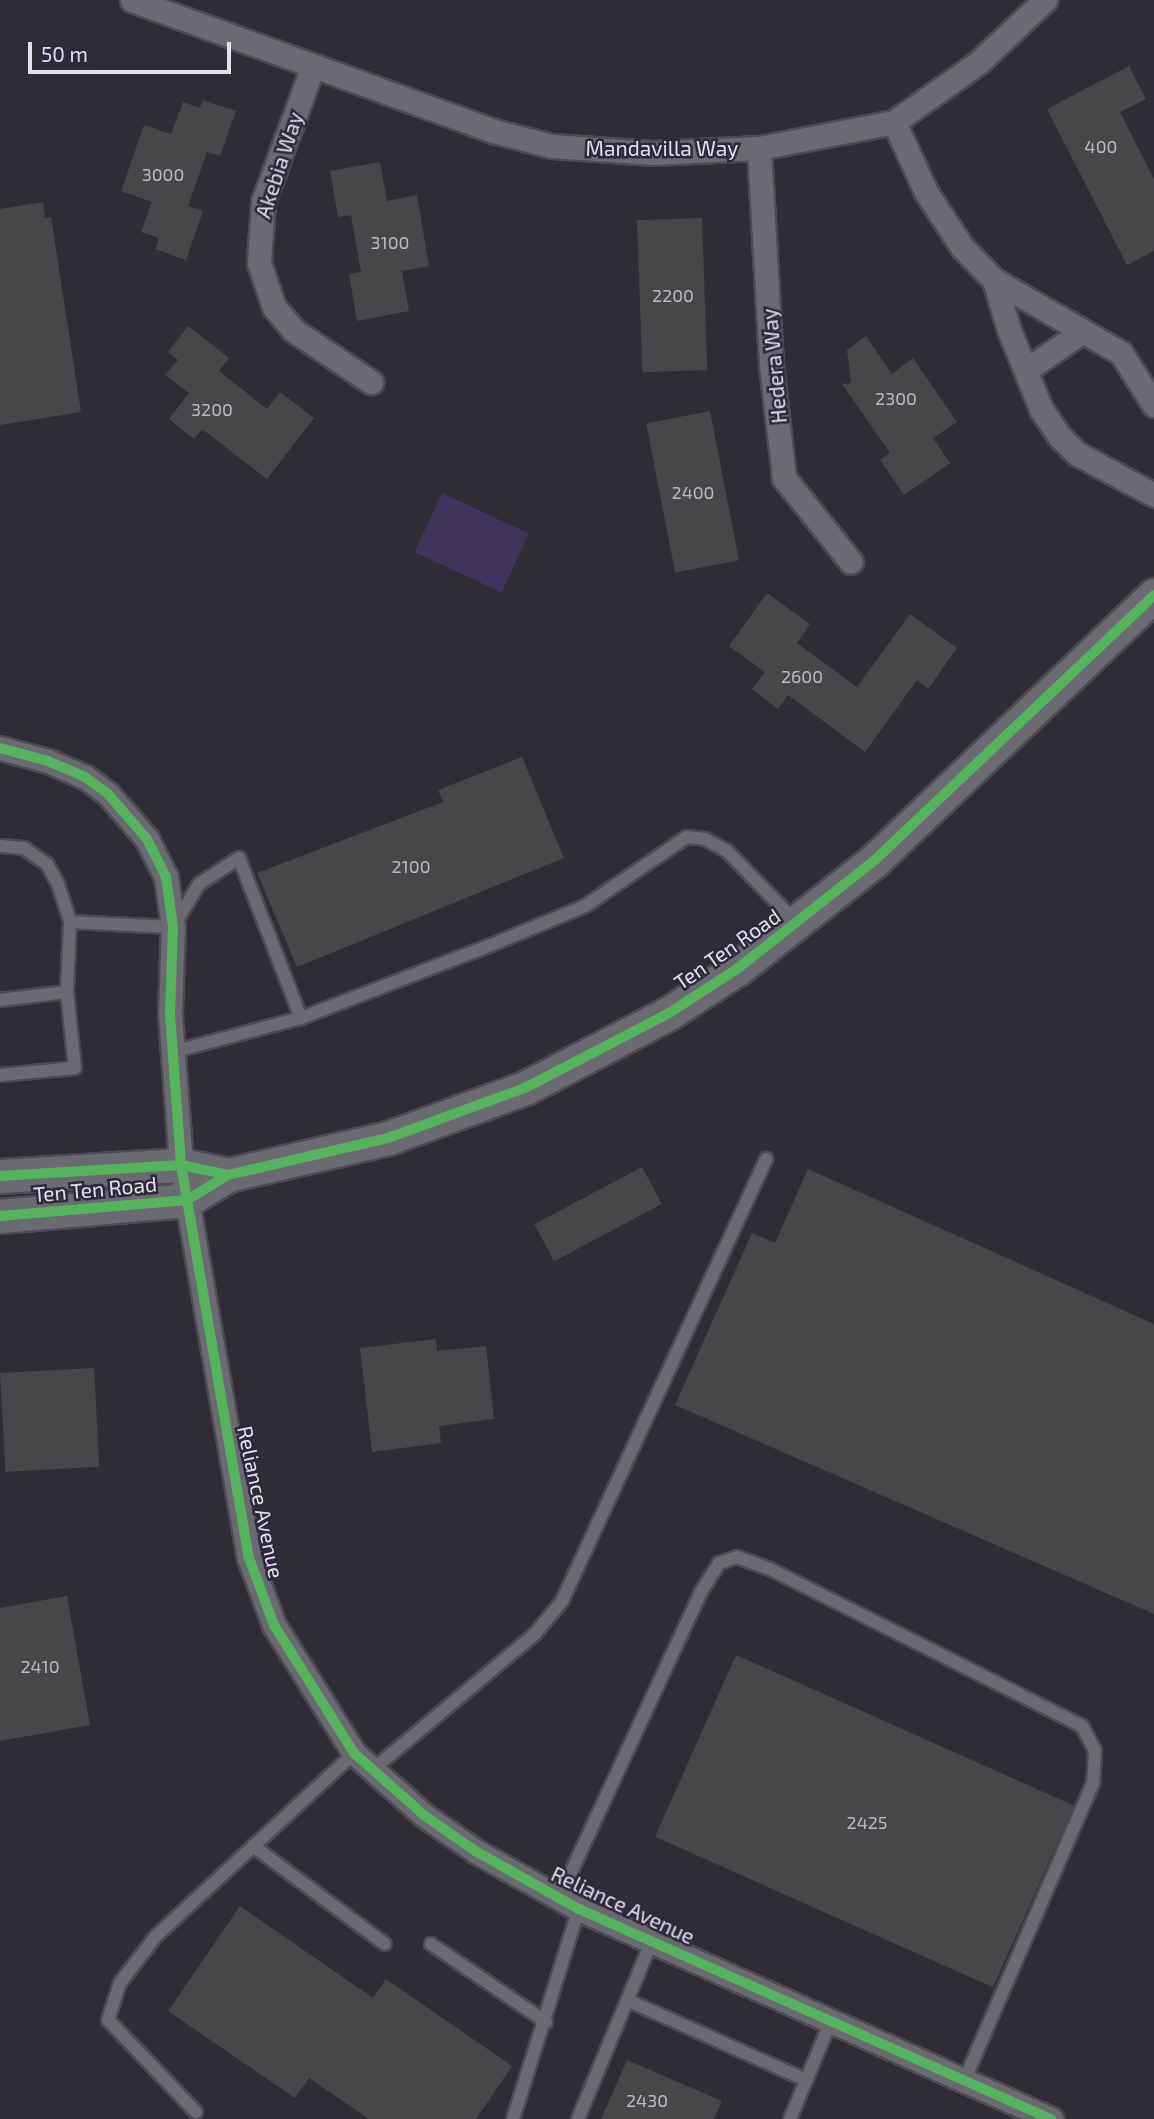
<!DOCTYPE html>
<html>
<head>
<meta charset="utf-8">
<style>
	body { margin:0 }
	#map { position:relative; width:1154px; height:2119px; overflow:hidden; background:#2f2c36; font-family:"Exo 2",sans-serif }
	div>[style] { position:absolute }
	.green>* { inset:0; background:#41345b; transform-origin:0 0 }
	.building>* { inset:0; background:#47474a; transform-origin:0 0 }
	.roads { filter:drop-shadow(2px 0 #4c4a52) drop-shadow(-2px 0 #4c4a52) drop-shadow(0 2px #4c4a52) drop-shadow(0 -2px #4c4a52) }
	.lane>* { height:12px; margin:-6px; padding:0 6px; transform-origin:6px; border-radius:6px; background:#6b6971 }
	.street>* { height:23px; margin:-11.5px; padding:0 11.5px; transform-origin:11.5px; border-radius:11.5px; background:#6b6971 }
	.secondary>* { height:33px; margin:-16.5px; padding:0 16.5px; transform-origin:16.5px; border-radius:16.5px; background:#6b6971 }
	.cycleway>* { height:10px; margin:-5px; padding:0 5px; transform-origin:5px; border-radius:5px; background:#56b35d }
	span { translate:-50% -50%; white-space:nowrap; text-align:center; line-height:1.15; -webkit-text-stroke:5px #2d283a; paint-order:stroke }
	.number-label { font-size:18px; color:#bcb9c4 }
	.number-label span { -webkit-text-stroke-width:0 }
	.street-label { font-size:21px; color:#e3dfec }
	.scale { position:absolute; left:28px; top:42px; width:203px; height:32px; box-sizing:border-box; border:4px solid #e3dfec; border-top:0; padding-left:9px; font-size:21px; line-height:24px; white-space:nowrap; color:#e3dfec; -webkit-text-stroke:5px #2d283a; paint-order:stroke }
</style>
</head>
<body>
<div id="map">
	<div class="green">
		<div style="left:442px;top:493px;width:96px;height:65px;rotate:25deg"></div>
	</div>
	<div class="building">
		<div style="clip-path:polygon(1129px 66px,1146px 99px,1120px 112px,1154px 179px,1154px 251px,1127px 265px,1047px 109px)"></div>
		<div style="clip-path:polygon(203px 100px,236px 111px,220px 156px,207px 152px,188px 206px,203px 211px,186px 260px,155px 249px,159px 238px,141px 232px,152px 202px,121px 191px,144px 125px,171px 134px,183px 102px,200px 108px)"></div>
		<div style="clip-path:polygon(380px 162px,387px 201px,417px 195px,429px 266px,402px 271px,409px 311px,357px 321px,349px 274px,361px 272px,351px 215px,338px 217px,330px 171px)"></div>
		<div style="clip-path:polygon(43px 202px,45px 218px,51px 217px,81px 412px,0 425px,0 209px)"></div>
		<div style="left:702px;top:218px;width:152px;height:65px;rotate:88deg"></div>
		<div style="clip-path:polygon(188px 326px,229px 358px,219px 371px,267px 409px,280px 392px,314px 418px,267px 479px,202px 429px,194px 439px,169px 419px,189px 393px,165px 375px,178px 360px,168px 352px)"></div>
		<div style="clip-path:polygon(866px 336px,892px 374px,913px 358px,957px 422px,933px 438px,950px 463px,904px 495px,880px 460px,890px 453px,842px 384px,851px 383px,847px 350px)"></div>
		<div style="left:710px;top:411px;width:152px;height:65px;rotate:79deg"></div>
		<div style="clip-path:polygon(767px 593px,810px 624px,797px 643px,857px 687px,910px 614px,957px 648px,928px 689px,917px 680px,865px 752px,788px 695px,778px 709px,752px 689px,765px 672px,729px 646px)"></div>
		<div style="clip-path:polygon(522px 757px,564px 858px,297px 967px,257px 873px,443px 802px,438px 790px)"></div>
		<div style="left:642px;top:1167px;width:42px;height:122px;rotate:62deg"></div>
		<div style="clip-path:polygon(808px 1169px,1154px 1324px,1154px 1614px,675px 1405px,752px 1233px,775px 1243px)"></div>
		<div style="clip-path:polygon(436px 1339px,437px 1351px,486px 1346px,494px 1419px,439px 1426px,441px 1443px,372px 1452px,360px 1348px)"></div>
		<div style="left:94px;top:1368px;width:99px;height:94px;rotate:87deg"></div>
		<div style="clip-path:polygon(67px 1596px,90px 1725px,0 1741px,0 1608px)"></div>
		<div style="left:736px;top:1655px;width:370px;height:199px;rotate:24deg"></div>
		<div style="clip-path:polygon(240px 1906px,373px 1998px,386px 1979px,512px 2066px,476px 2119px,369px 2119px,309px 2078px,295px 2098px,168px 2011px)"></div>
		<div style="clip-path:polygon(627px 2060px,722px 2101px,714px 2119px,601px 2119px)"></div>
	</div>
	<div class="roads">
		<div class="lane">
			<div style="left:0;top:846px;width:24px;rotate:5deg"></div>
			<div style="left:24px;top:848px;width:28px;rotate:35deg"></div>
			<div style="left:47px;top:864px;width:23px;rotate:61deg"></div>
			<div style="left:58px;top:884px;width:40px;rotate:72deg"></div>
			<div style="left:70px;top:922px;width:70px;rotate:92.5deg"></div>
			<div style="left:67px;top:992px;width:76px;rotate:84deg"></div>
			<div style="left:75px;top:1068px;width:75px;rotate:174.7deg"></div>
			<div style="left:70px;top:922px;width:103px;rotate:2.8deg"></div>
			<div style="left:173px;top:927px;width:50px;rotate:-58.8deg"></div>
			<div style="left:199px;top:884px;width:48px;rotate:-33deg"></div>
			<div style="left:239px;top:858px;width:172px;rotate:68.8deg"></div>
			<div style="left:0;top:1000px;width:67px;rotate:-6.8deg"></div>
			<div style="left:172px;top:1052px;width:133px;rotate:-14.8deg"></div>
			<div style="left:301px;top:1018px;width:209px;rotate:-21deg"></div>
			<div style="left:496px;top:943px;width:96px;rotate:-22.6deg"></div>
			<div style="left:585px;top:906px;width:123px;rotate:-34.1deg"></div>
			<div style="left:687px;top:837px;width:18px;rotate:6deg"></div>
			<div style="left:705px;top:839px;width:25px;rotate:29deg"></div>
			<div style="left:727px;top:851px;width:98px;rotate:45.8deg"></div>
			<div style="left:371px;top:1771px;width:214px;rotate:-39.9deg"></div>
			<div style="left:535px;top:1634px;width:43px;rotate:-50.7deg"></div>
			<div style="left:562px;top:1601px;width:487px;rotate:-65.2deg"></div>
			<div style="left:253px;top:1846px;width:164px;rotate:36.6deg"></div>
			<div style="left:559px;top:1898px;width:337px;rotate:-65.1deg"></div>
			<div style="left:701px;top:1592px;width:34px;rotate:-58deg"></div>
			<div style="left:719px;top:1563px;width:19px;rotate:-18deg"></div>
			<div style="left:737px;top:1557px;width:33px;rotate:20deg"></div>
			<div style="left:768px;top:1568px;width:352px;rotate:26.7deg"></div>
			<div style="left:1082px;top:1726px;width:27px;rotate:62deg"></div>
			<div style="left:1095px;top:1750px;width:33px;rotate:93deg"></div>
			<div style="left:1093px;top:1783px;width:325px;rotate:113.4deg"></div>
			<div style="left:431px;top:1944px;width:139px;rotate:34.1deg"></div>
			<div style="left:627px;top:2000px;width:196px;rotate:24.1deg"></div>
			<div style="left:196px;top:2112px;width:127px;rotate:-133.7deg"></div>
			<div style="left:108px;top:2020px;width:39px;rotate:-72deg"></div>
			<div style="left:120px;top:1983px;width:59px;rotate:-52.5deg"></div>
			<div style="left:156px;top:1936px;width:270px;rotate:-42.7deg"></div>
			<div style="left:513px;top:2119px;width:220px;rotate:-72.6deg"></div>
			<div style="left:578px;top:2119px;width:194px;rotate:-67.5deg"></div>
			<div style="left:790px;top:2119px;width:106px;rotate:-67.3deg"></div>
		</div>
		<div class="street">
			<div style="left:132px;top:0;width:384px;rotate:19.9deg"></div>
			<div style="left:493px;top:131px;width:61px;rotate:14.3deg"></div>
			<div style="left:552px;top:146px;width:101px;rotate:4deg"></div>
			<div style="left:653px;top:153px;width:106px;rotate:-2.7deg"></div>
			<div style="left:759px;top:148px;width:137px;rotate:-10.9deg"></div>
			<div style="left:894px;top:122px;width:104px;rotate:-35.2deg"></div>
			<div style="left:979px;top:62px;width:91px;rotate:-43.2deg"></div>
			<div style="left:313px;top:66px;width:145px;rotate:110.2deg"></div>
			<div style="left:263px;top:202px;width:61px;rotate:93.8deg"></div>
			<div style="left:259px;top:263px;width:46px;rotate:71.2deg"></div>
			<div style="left:274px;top:307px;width:30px;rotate:50deg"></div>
			<div style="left:293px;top:330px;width:94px;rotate:33.7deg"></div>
			<div style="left:894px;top:122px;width:77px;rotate:65.4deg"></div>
			<div style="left:926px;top:192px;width:66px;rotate:56.8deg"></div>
			<div style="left:962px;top:247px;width:46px;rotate:45.9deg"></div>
			<div style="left:994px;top:280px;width:146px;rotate:29.9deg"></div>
			<div style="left:1121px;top:353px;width:62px;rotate:57.6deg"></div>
			<div style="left:759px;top:148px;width:217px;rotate:86.8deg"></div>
			<div style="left:771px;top:365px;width:114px;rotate:83.4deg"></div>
			<div style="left:784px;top:478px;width:107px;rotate:51.4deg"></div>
			<div style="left:994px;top:280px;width:52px;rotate:73.3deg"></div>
			<div style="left:1009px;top:330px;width:85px;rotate:67.9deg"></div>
			<div style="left:1041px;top:409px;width:32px;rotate:56deg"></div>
			<div style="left:1059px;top:436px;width:24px;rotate:45deg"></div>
			<div style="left:1076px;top:453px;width:89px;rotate:28.3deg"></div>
			<div style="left:1026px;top:370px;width:69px;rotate:-34.4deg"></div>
			<div style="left:0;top:748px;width:50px;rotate:15.2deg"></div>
			<div style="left:48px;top:761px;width:40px;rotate:23.4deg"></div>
			<div style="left:85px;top:777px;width:29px;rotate:36deg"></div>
			<div style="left:108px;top:794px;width:60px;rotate:49.1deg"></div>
			<div style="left:147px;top:839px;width:42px;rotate:63.4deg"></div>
			<div style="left:166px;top:877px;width:50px;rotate:82deg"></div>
			<div style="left:173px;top:927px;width:87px;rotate:92deg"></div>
			<div style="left:170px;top:1014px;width:151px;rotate:85.8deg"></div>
			<div style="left:181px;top:1165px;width:399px;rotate:80.2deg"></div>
			<div style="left:249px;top:1558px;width:72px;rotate:69.5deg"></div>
			<div style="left:274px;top:1625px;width:151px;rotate:58deg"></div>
			<div style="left:354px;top:1753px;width:95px;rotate:41.6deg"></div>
			<div style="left:425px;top:1816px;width:63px;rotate:34.7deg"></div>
			<div style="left:477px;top:1852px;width:117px;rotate:29.2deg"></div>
			<div style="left:579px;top:1909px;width:517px;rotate:23.99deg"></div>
		</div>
		<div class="secondary">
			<div style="left:0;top:1176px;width:181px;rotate:-3.5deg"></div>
			<div style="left:181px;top:1165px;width:48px;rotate:12deg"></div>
			<div style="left:0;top:1216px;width:188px;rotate:-4.9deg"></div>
			<div style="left:187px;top:1200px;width:48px;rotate:-31.4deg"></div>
			<div style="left:228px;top:1175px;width:164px;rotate:-13deg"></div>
			<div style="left:388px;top:1138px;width:148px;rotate:-20.1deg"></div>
			<div style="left:527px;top:1087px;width:160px;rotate:-27.5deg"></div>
			<div style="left:669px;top:1013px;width:81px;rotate:-32.9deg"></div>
			<div style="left:737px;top:969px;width:176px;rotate:-38.3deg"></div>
			<div style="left:875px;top:860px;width:385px;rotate:-43.5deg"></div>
		</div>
	</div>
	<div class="cycleway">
		<div style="left:0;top:748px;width:50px;rotate:15.2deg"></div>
		<div style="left:48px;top:761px;width:40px;rotate:23.4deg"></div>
		<div style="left:85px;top:777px;width:29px;rotate:36deg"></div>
		<div style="left:108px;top:794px;width:60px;rotate:49.1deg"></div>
		<div style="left:147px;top:839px;width:42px;rotate:63.4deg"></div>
		<div style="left:166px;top:877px;width:50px;rotate:82deg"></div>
		<div style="left:173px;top:927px;width:87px;rotate:92deg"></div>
		<div style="left:170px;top:1014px;width:151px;rotate:85.8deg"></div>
		<div style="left:181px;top:1165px;width:399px;rotate:80.2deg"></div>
		<div style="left:249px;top:1558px;width:72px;rotate:69.5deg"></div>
		<div style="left:274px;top:1625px;width:151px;rotate:58deg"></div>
		<div style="left:354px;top:1753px;width:95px;rotate:41.6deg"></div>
		<div style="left:425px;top:1816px;width:63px;rotate:34.7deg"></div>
		<div style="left:477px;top:1852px;width:117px;rotate:29.2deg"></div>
		<div style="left:579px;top:1909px;width:517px;rotate:23.99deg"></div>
		<div style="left:0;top:1176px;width:181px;rotate:-3.5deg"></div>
		<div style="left:181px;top:1165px;width:48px;rotate:12deg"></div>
		<div style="left:0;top:1216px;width:188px;rotate:-4.9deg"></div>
		<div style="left:187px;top:1200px;width:48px;rotate:-31.4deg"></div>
		<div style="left:228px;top:1175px;width:164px;rotate:-13deg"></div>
		<div style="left:388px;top:1138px;width:148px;rotate:-20.1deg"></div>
		<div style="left:527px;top:1087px;width:160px;rotate:-27.5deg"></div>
		<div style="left:669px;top:1013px;width:81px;rotate:-32.9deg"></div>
		<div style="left:737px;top:969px;width:176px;rotate:-38.3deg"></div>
		<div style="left:875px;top:860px;width:385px;rotate:-43.5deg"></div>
	</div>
	<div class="number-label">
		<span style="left:1101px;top:146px">400</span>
		<span style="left:163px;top:174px">3000</span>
		<span style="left:390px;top:242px">3100</span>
		<span style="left:673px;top:295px">2200</span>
		<span style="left:896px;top:398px">2300</span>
		<span style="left:212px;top:409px">3200</span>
		<span style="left:693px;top:492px">2400</span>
		<span style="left:802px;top:676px">2600</span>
		<span style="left:411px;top:866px">2100</span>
		<span style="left:40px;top:1666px">2410</span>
		<span style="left:867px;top:1822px">2425</span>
		<span style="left:647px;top:2100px">2430</span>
	</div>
	<div class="street-label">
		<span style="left:662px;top:148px">Mandavilla Way</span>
		<span style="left:279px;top:165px;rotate:-72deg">Akebia Way</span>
		<span style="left:774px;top:366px;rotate:-95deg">Hedera Way</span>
		<span style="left:727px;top:949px;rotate:-35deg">Ten Ten Road</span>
		<span style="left:95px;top:1189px;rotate:-5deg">Ten Ten Road</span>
		<span style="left:261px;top:1502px;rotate:78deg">Reliance Avenue</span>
		<span style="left:623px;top:1905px;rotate:25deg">Reliance Avenue</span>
	</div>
	<div class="scale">50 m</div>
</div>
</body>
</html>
